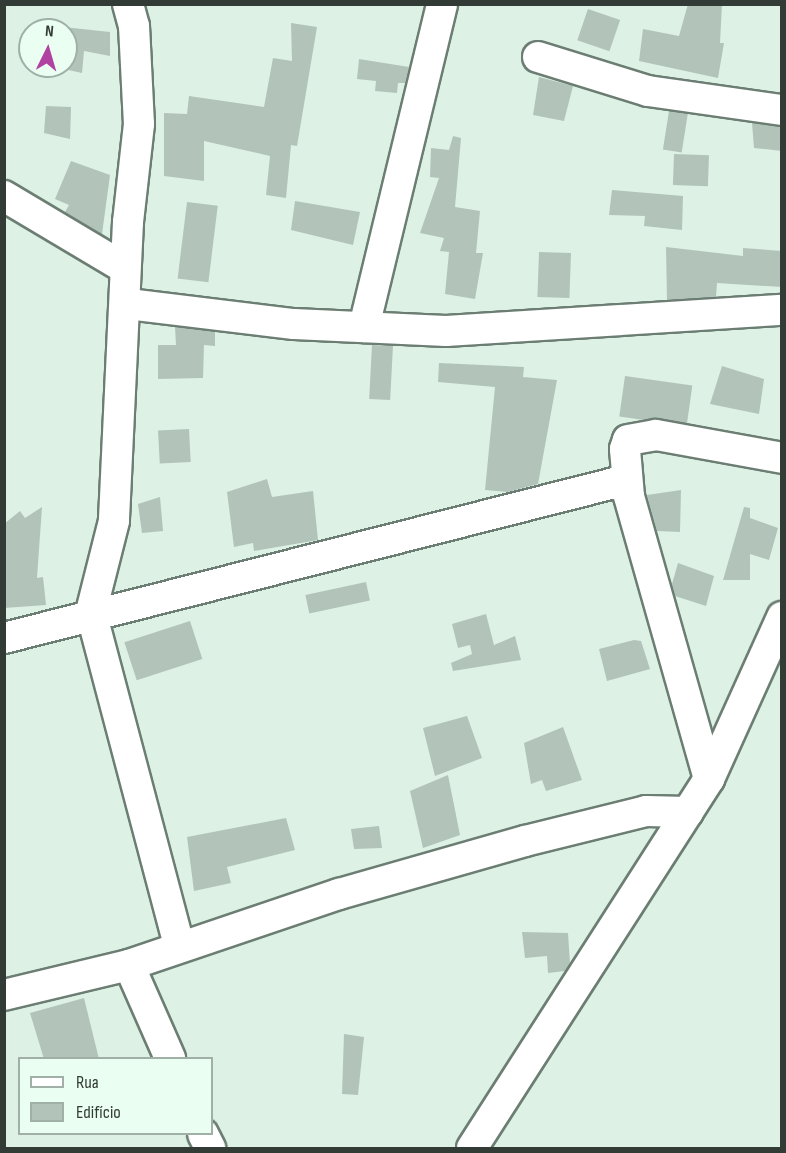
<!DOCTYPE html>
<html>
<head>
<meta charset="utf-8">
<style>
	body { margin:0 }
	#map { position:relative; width:786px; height:1153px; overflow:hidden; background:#ddf1e4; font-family:"Sofia Sans Condensed",sans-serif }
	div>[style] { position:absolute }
	.building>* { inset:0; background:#b2c4b9; transform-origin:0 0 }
	.roads { filter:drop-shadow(2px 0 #6c7e73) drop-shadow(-2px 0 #6c7e73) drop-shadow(0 2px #6c7e73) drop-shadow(0 -2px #6c7e73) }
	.street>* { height:30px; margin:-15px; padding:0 15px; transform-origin:15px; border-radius:15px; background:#fff }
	span { translate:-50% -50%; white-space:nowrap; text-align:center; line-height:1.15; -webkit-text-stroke:5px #eafef2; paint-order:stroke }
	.frame { position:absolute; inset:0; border:6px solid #333b36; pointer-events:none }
	.legend { position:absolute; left:18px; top:1057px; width:195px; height:78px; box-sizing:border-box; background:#eafef2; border:2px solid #a1b0a7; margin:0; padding:8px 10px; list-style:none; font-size:18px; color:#333b36 }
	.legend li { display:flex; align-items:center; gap:12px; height:30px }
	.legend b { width:30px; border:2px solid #a1b0a7 }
	.north { position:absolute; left:18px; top:18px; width:60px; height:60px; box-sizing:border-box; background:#eafef2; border:2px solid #a1b0a7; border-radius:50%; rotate:5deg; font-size:16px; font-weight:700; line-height:24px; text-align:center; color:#333b36 }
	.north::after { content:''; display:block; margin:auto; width:21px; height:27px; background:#b042a1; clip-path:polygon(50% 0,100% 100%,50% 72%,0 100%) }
</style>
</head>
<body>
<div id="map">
	<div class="building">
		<div style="clip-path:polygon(688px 4px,722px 4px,720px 43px,724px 43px,718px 78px,639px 61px,643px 29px,679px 36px)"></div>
		<div style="left:588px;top:9px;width:34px;height:33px;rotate:19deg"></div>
		<div style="clip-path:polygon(291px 23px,317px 27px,297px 146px,291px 145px,286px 198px,266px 195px,270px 156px,204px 141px,204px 181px,164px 176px,164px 113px,187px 114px,189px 96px,264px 107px,273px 58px,292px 61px)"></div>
		<div style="clip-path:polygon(45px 25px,110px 32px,110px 56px,84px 51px,82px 73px,50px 66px,66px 66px,66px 30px,44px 30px)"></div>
		<div style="clip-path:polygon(359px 59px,409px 67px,405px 83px,398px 83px,397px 93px,375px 91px,376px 81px,357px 79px)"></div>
		<div style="clip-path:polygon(539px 77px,573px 86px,564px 121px,533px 115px)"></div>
		<div style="clip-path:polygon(46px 106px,71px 107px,70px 139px,44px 133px)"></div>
		<div style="left:669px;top:111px;width:19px;height:39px;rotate:9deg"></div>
		<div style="clip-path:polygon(752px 123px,782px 127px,782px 151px,754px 148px)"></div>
		<div style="clip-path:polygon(453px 136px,461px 138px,455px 207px,480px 211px,476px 253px,483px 253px,475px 299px,445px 294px,449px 252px,440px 251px,444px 238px,420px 233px,439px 178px,430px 177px,431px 148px,449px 150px)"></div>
		<div style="left:674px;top:154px;width:35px;height:31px;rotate:2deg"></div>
		<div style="clip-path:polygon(71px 161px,110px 175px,102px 234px,65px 212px,69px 205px,55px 199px)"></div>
		<div style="clip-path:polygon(612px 190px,683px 196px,682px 230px,644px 226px,645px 216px,609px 215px)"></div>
		<div style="clip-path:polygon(295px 201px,360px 212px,353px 245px,291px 230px)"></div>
		<div style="left:187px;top:202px;width:31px;height:77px;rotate:7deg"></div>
		<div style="clip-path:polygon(666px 247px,743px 256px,743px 248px,782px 251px,782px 287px,717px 283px,716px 297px,667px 300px)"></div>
		<div style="left:539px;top:252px;width:32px;height:45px;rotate:2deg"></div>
		<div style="clip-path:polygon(175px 327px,215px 332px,215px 346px,204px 345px,203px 378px,158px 379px,158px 345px,176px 345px)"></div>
		<div style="left:372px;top:345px;width:21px;height:54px;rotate:3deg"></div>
		<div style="clip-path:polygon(439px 363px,524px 367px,523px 377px,557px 380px,538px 484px,508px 492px,485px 490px,495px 387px,438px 382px)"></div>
		<div style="clip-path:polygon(722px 366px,764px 379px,759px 414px,710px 404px)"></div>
		<div style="left:625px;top:376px;width:68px;height:41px;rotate:8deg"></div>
		<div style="left:189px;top:429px;width:33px;height:31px;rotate:87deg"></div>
		<div style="clip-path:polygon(267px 479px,272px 497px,313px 491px,318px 540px,254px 551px,253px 543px,234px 547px,227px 492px)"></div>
		<div style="clip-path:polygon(681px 490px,680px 532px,657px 531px,647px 495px)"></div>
		<div style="clip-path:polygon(160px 497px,163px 531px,142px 533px,138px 504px)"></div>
		<div style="clip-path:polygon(42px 507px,37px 578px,43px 577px,46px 605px,4px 608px,4px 524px,20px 511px,25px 518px)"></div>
		<div style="clip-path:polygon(744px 507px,750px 508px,750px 518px,778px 528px,769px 560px,750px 554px,750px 580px,723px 580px)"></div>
		<div style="clip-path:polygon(678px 563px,714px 576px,706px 606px,675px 596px,672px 584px)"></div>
		<div style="left:366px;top:582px;width:19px;height:62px;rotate:78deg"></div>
		<div style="clip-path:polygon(486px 614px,494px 645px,515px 636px,521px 660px,453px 671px,451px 663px,472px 654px,470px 645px,458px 648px,452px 624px)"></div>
		<div style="left:190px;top:621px;width:40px;height:69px;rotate:72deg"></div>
		<div style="clip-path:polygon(634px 640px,641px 641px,650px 669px,607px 681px,599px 649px)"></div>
		<div style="clip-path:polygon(467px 716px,482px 758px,435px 776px,423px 728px)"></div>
		<div style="clip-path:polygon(563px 727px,582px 780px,546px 791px,542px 780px,531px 784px,524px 743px)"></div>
		<div style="clip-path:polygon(448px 775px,460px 835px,423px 848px,410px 791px)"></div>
		<div style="clip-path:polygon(286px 818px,295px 850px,227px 867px,231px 883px,194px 891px,187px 837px)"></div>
		<div style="clip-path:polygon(379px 826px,382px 848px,354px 849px,351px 829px)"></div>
		<div style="clip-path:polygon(522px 932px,568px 933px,570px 963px,565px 971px,548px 973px,547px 956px,525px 958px)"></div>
		<div style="clip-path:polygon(84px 998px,99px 1059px,44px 1059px,30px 1013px)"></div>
		<div style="clip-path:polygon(344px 1034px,364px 1037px,358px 1095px,342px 1094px)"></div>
	</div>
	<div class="roads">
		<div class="street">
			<div style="left:128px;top:4px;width:23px;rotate:75deg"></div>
			<div style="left:134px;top:26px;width:98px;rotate:87.1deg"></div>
			<div style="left:139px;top:124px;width:99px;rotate:96.4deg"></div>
			<div style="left:128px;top:222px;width:299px;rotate:92.7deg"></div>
			<div style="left:114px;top:521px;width:94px;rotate:104.2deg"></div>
			<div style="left:91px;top:612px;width:344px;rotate:75.2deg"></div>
			<div style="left:538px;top:57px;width:115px;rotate:17.2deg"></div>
			<div style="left:648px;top:91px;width:135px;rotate:8.1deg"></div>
			<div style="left:4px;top:196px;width:141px;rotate:30.8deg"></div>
			<div style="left:128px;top:304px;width:167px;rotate:6.9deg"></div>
			<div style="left:294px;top:324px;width:152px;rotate:2.6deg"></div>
			<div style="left:446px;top:331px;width:337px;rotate:-3.6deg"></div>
			<div style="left:364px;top:327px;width:332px;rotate:-76.4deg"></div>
			<div style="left:4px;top:638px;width:642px;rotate:-14.25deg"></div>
			<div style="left:709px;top:779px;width:294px;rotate:-105.8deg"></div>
			<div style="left:629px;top:496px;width:47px;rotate:-94.9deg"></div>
			<div style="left:625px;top:449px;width:9px;rotate:-72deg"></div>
			<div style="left:628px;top:440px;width:28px;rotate:-10deg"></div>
			<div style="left:656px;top:435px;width:128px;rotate:10.3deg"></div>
			<div style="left:129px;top:965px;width:102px;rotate:66.2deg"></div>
			<div style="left:4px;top:995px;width:129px;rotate:-13.5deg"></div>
			<div style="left:129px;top:965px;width:222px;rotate:-18.7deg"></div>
			<div style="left:339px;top:894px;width:193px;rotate:-15.9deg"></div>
			<div style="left:525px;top:841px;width:125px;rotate:-13.9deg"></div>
			<div style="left:646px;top:811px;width:42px;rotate:1.4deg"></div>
			<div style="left:203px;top:1134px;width:16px;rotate:63deg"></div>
			<div style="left:472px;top:1148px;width:439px;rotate:-57.3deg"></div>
			<div style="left:709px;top:779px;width:178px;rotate:-65.7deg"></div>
		</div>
	</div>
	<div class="frame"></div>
	<ul class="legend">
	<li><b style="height:8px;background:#fff"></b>Rua</li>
	<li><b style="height:16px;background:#b2c4b9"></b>Edifício</li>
	</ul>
	<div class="north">N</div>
</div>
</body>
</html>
